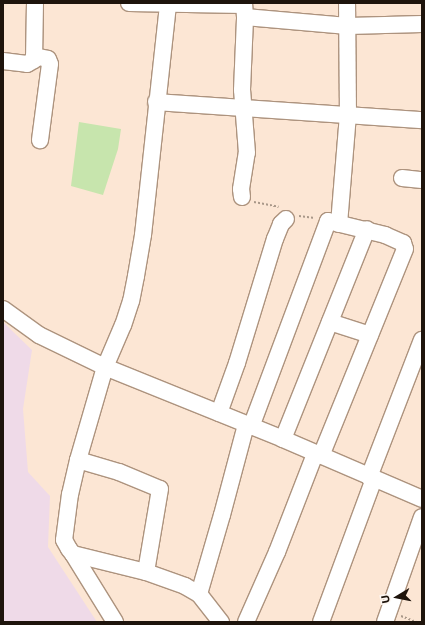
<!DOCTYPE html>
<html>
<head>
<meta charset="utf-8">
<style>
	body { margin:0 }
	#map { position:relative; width:425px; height:625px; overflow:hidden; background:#fce6d4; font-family:Montserrat,sans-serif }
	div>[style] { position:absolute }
	.industrial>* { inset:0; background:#efdae8 }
	.green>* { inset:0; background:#c7e5ad }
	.path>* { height:2px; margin-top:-1px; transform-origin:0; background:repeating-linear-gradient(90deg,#a99889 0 2px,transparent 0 4px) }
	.roads { filter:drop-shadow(1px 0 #ad937e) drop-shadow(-1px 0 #ad937e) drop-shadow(0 1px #ad937e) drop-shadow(0 -1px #ad937e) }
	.minor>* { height:16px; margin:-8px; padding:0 8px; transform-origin:8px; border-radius:8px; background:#fff }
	span { translate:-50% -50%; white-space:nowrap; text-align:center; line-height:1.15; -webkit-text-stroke:3px #fdf7f2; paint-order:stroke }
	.frame { position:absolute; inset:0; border:4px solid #1e140c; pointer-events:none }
	.north { position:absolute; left:377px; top:577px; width:40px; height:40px; -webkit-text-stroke:3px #fdf7f2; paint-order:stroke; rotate:260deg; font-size:11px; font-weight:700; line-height:16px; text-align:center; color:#1e140c }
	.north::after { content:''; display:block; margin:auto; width:14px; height:18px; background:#1e140c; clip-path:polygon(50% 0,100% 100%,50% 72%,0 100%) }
</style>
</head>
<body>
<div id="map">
	<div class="industrial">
		<div style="clip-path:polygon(3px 322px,32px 350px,23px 409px,28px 472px,50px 496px,48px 547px,97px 622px,3px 622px)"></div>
	</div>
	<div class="green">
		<div style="clip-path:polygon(79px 122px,121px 129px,118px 149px,103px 195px,71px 186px)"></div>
	</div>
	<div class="path">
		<div style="left:254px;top:202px;width:25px;rotate:11deg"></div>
		<div style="left:299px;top:216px;width:16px;rotate:7deg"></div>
		<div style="left:401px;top:616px;width:17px;rotate:21deg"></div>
	</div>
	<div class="roads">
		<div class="minor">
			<div style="left:129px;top:3px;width:115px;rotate:1deg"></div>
			<div style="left:168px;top:5px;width:231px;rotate:96.2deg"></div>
			<div style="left:143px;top:235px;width:42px;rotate:99.7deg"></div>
			<div style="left:136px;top:276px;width:25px;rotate:101deg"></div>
			<div style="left:131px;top:301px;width:25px;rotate:108deg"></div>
			<div style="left:123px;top:325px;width:46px;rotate:113.2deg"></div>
			<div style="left:105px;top:367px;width:97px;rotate:106.2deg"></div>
			<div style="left:78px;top:460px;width:35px;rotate:103deg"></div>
			<div style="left:70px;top:494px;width:46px;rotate:97.4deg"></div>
			<div style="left:64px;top:540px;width:10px;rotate:61deg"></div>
			<div style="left:69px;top:549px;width:6px;rotate:51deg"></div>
			<div style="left:73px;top:554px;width:75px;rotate:13.9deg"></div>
			<div style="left:146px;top:572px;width:41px;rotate:19.7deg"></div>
			<div style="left:185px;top:586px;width:16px;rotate:30deg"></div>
			<div style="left:199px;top:594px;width:36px;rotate:52deg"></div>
			<div style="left:245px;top:17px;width:103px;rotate:5deg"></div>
			<div style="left:348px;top:26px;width:74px;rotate:-1.5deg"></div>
			<div style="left:34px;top:56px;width:14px;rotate:12deg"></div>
			<div style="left:48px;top:59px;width:5px;rotate:68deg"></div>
			<div style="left:50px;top:64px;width:77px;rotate:97.5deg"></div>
			<div style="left:3px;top:61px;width:24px;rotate:7deg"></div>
			<div style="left:27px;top:64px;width:8px;rotate:-30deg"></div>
			<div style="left:34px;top:60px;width:57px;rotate:-89deg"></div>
			<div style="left:156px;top:102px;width:267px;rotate:3.9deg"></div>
			<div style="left:402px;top:178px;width:20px;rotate:6deg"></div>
			<div style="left:242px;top:197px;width:8px;rotate:-97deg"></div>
			<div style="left:241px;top:189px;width:36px;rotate:-81deg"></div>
			<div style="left:247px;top:153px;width:63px;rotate:-94.5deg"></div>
			<div style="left:242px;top:90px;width:73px;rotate:-87.6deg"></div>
			<div style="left:245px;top:17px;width:14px;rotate:-94deg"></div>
			<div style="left:339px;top:224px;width:109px;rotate:-85.3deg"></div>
			<div style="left:348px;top:115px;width:112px;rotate:-90.5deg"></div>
			<div style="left:3px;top:309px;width:44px;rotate:35.8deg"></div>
			<div style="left:39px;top:335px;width:73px;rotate:25.9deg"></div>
			<div style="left:105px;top:367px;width:192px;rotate:22deg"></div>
			<div style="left:283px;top:439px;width:151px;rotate:23.3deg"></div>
			<div style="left:330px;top:322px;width:42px;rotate:18deg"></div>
			<div style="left:219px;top:413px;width:53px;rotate:-70.2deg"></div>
			<div style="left:237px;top:363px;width:130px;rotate:-73deg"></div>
			<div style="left:275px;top:239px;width:16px;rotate:-68deg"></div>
			<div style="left:281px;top:224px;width:7px;rotate:-45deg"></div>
			<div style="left:251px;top:427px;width:220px;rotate:-69.5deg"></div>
			<div style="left:328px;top:221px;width:59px;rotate:13.8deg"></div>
			<div style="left:385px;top:235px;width:20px;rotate:24deg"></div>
			<div style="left:403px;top:243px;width:6px;rotate:72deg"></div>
			<div style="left:405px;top:249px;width:223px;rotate:112.1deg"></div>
			<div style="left:283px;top:439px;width:226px;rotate:-68.2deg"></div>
			<div style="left:78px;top:460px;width:43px;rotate:16.3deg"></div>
			<div style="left:119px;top:472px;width:44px;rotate:22.5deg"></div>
			<div style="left:160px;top:489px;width:84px;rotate:99.6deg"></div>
			<div style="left:369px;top:477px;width:147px;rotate:-68.9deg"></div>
			<div style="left:73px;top:554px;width:80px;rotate:58.3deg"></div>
			<div style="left:199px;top:594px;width:82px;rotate:-73.8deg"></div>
			<div style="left:222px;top:515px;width:93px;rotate:-75.1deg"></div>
			<div style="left:246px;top:622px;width:77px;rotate:-66.1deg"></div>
			<div style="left:277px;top:552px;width:105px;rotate:-68.8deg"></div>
			<div style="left:321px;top:622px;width:153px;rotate:-69.7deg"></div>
			<div style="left:385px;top:622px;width:111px;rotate:-70.6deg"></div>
		</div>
	</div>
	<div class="frame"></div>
	<div class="north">U</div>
</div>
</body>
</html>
